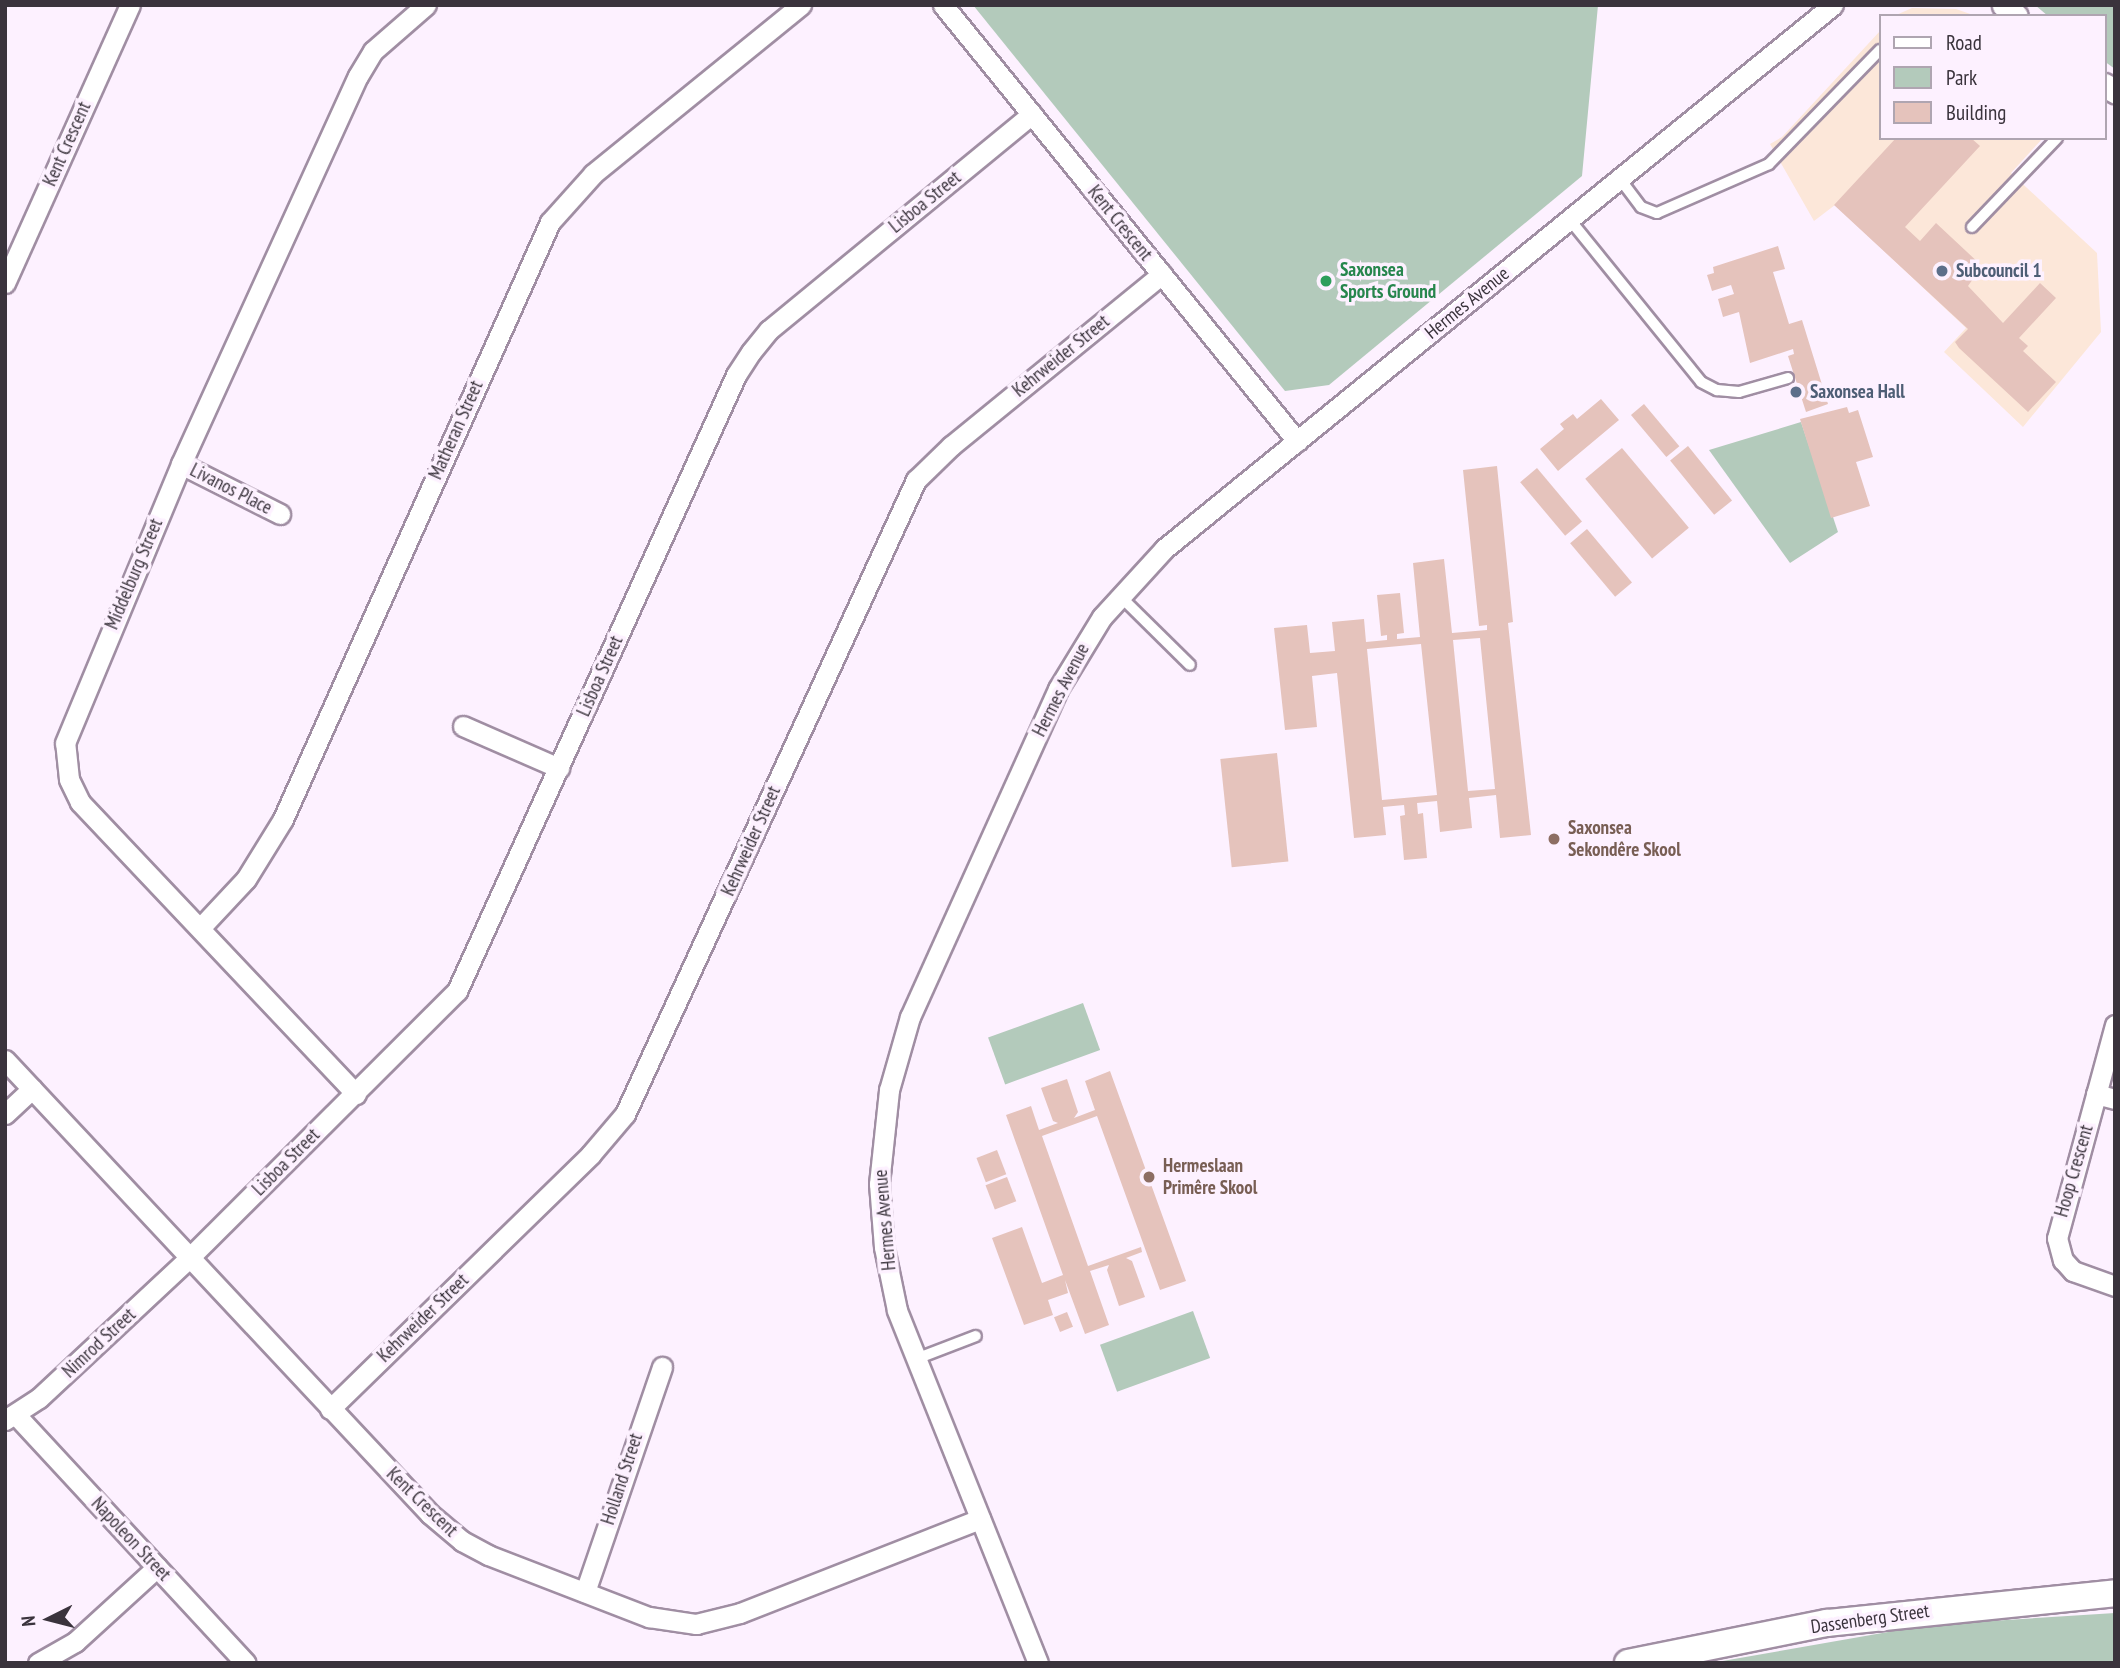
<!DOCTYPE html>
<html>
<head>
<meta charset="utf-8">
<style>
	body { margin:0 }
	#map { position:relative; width:2120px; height:1668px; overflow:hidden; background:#fdf1ff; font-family:"PT Sans Narrow",sans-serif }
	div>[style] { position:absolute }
	.commercial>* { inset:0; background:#fce7d9 }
	.green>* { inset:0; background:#b3cabb; transform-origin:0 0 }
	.building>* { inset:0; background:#e5c3bc; transform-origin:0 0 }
	.roads { filter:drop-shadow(2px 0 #a08ea3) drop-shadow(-2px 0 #a08ea3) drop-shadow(0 2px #a08ea3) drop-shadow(0 -2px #a08ea3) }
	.service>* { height:10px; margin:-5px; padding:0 5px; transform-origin:5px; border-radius:5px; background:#fff }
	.minor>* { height:19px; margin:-9.5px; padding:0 9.5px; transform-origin:9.5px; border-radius:9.5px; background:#fff }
	.tertiary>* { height:23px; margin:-11.5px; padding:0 11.5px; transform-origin:11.5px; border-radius:11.5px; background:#fff }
	.secondary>* { height:26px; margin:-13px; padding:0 13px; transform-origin:13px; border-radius:13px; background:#fff }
	.dots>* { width:19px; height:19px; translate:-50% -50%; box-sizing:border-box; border:4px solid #fdf1ff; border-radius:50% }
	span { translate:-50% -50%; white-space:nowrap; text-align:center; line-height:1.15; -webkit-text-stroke:7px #fdf1ff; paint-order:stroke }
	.street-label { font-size:19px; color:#3a333c }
	.leisure-label { font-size:19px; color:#27864d; font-weight:700 }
	.left { translate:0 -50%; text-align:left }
	.service-label { font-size:19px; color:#4e5e75; font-weight:700 }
	.education-label { font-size:19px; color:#785e54; font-weight:700 }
	.frame { position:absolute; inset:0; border:7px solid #3a333c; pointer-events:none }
	.legend { position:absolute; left:1879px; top:14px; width:228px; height:126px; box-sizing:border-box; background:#fdf1ff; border:2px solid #afa5b1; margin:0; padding:9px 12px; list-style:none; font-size:21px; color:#3a333c }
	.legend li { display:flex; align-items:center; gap:14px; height:35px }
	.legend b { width:35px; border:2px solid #afa5b1 }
	.north { position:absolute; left:14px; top:1584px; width:70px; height:70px; -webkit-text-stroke:5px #fdf1ff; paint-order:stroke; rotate:264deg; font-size:19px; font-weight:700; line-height:28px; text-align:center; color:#3a333c }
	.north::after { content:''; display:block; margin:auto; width:24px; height:32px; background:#3a333c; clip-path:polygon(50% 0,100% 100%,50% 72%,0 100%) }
</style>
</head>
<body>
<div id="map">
	<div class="commercial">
		<div style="clip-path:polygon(1912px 8px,1956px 9px,1976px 16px,1894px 16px)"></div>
		<div style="clip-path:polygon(1880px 31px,1880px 138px,2043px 138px,2011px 173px,2097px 253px,2101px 332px,2023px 427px,1944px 352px,1966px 328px,1835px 205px,1814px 221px,1770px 144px,1782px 137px)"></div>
	</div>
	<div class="green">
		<div style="clip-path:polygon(973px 5px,1598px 5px,1582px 176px,1329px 385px,1285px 391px)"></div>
		<div style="clip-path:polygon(2035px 5px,2115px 5px,2115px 69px,2104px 61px,2104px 16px,2048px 16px)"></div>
		<div style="clip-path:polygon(1801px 422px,1838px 532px,1790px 563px,1709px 450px)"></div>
		<div style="left:1083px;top:1003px;width:50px;height:101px;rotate:70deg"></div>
		<div style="left:1193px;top:1311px;width:50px;height:99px;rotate:70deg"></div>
		<div style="clip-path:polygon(2115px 1613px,2115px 1663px,1711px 1663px,1928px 1625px)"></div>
	</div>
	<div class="building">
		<div style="clip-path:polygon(1896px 138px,1971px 138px,1980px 146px,1905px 227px,1920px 241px,1936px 223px,1982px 266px,1968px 286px,2003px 323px,2040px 283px,2056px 298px,2019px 338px,2028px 346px,2023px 351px,2056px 382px,2028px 412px,1959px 348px,1955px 342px,1968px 329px,1834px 205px)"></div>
		<div style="clip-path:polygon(1778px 246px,1785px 269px,1773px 272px,1789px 324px,1802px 320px,1828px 404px,1806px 412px,1788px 356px,1794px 354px,1793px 349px,1750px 363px,1739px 312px,1723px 317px,1718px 299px,1734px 294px,1731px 285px,1712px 291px,1707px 275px,1714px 273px,1713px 267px)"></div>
		<div style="clip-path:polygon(1601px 399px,1619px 420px,1558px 471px,1540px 449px,1564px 429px,1560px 424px,1573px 414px,1577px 419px)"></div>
		<div style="left:1644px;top:404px;width:55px;height:17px;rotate:50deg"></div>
		<div style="clip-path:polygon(1847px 407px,1849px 413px,1858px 410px,1873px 457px,1856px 462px,1870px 506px,1831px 518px,1800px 419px)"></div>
		<div style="left:1688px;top:446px;width:70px;height:23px;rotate:51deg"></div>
		<div style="left:1622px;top:448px;width:104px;height:48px;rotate:50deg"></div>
		<div style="clip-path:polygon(evenodd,1497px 466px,1513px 622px,1508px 623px,1531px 835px,1500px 838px,1496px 795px,1469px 798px,1472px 828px,1440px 832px,1437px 801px,1417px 803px,1418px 814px,1423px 813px,1427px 858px,1404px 860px,1400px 816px,1405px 815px,1404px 805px,1383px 807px,1386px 835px,1354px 838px,1337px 673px,1312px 676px,1317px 727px,1285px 730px,1274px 628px,1307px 625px,1310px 653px,1335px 651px,1332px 622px,1364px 619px,1366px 642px,1387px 640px,1387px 635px,1381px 636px,1377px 595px,1400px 593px,1404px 633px,1397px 634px,1397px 639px,1420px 637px,1413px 563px,1444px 559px,1452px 633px,1487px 630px,1487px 625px,1479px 626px,1463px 470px,1497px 466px,1480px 638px,1495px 789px,1468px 791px,1453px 640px,1480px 638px,1497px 466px,1421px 644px,1437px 795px,1382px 800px,1367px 649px,1421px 644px)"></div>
		<div style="left:1537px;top:468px;width:70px;height:22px;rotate:50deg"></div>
		<div style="left:1587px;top:529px;width:70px;height:22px;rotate:50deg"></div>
		<div style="left:1277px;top:753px;width:109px;height:57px;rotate:84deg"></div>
		<div style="clip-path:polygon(1110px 1071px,1186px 1281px,1160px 1290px,1097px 1116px,1042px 1136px,1088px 1266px,1141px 1247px,1142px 1252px,1126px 1258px,1132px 1261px,1145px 1297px,1119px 1306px,1107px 1270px,1109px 1265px,1090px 1271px,1109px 1325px,1085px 1334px,1065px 1280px,1068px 1293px,1048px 1300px,1053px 1315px,1024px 1325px,992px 1238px,1022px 1227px,1042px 1283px,1063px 1275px,1006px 1115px,1031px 1106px,1039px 1130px,1058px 1123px,1053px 1121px,1041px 1088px,1067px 1079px,1078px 1112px,1074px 1118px,1095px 1110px,1085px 1081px)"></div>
		<div style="left:997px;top:1150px;width:26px;height:22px;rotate:69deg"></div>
		<div style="left:1007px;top:1177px;width:26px;height:23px;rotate:69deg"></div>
		<div style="left:1067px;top:1312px;width:16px;height:14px;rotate:68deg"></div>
	</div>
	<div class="roads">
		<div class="service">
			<div style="left:1620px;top:179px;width:35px;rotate:53deg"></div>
			<div style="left:1641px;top:207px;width:17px;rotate:21deg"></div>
			<div style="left:1657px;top:213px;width:122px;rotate:-23.6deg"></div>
			<div style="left:1769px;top:164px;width:159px;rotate:-45.8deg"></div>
			<div style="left:1570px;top:220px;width:208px;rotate:51deg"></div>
			<div style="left:1701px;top:382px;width:18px;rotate:27deg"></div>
			<div style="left:1717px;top:390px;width:22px;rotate:5deg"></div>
			<div style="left:1739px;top:392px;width:51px;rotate:-15.9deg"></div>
			<div style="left:1972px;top:227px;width:123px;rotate:-46.3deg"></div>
			<div style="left:1120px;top:596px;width:98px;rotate:44.6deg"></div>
			<div style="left:916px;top:1359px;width:64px;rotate:-21deg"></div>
		</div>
		<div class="minor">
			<div style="left:943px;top:5px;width:562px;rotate:50.93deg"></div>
			<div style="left:5px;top:283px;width:305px;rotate:-65.8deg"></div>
			<div style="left:181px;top:464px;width:111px;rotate:26.8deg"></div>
			<div style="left:463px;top:726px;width:105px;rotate:23.6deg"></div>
			<div style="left:202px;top:926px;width:64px;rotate:-46.9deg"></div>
			<div style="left:246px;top:879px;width:70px;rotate:-58.3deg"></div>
			<div style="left:283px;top:819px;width:654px;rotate:-65.9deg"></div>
			<div style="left:550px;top:222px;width:64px;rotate:-48.1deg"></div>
			<div style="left:593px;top:174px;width:268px;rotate:-39.1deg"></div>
			<div style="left:2115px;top:1025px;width:221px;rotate:105.2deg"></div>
			<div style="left:2057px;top:1238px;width:23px;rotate:75deg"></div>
			<div style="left:2063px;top:1260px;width:15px;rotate:48deg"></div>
			<div style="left:2073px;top:1271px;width:45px;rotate:19.7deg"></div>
			<div style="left:5px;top:1060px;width:622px;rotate:46.89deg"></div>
			<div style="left:430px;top:1514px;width:42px;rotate:40.2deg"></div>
			<div style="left:462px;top:1541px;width:30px;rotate:28deg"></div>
			<div style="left:488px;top:1555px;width:173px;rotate:21.1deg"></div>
			<div style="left:649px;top:1617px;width:48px;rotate:8.5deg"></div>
			<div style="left:696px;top:1624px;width:45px;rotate:-14deg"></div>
			<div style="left:740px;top:1613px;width:258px;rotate:-21.4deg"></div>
			<div style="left:356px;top:1094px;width:402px;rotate:-133.4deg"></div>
			<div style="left:80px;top:802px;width:25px;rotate:-116deg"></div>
			<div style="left:69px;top:779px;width:36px;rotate:-96deg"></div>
			<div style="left:65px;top:743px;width:302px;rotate:-67.4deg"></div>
			<div style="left:181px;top:464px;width:426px;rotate:-65.5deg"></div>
			<div style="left:358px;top:76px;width:29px;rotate:-59deg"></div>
			<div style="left:373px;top:51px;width:70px;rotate:-41deg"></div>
			<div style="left:2096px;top:1094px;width:20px;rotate:15deg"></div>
			<div style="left:5px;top:1114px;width:37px;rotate:-43deg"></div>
			<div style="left:330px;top:1409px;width:365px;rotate:-44.3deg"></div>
			<div style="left:591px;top:1154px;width:52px;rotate:-49.6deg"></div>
			<div style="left:625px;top:1114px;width:698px;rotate:-65.35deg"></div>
			<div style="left:916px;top:480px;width:49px;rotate:-44.2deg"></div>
			<div style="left:951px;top:446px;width:272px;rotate:-39.2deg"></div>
			<div style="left:16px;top:1415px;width:338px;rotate:47.2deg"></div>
			<div style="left:5px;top:1420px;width:40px;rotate:-32.9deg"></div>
			<div style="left:39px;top:1398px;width:204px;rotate:-43deg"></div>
			<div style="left:188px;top:1259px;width:380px;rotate:-44.9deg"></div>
			<div style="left:457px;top:991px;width:676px;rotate:-65.63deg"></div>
			<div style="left:736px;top:375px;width:27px;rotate:-57deg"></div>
			<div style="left:751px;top:352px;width:28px;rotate:-51deg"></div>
			<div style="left:769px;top:330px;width:340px;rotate:-39.4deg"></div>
			<div style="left:585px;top:1592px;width:238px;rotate:-71.1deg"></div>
			<div style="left:38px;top:1663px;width:43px;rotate:-29.6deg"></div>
			<div style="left:75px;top:1642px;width:111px;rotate:-42.4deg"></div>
			<div style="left:1038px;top:1663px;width:380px;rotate:-111.8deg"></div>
			<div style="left:897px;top:1310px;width:64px;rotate:-101.7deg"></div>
			<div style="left:884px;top:1247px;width:63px;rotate:-94.5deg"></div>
			<div style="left:879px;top:1184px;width:95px;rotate:-83.9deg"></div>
			<div style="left:889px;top:1090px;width:76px;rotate:-74deg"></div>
			<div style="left:910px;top:1017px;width:360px;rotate:-65.7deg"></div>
			<div style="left:1058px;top:689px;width:84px;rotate:-58.6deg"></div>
			<div style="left:1102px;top:617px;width:92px;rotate:-47.6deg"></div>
			<div style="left:1164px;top:549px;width:862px;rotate:-39.12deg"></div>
		</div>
		<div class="tertiary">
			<div style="left:2004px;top:5px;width:16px;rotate:43deg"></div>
			<div style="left:2104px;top:85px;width:13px;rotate:29deg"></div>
		</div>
		<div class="secondary">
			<div style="left:1628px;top:1663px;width:203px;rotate:-11.4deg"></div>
			<div style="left:1827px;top:1623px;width:290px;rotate:-5.9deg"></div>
		</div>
	</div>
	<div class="dots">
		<div style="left:1942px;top:271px;background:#5c6f8a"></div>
		<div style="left:1326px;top:281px;background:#2e9e5b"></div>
		<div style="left:1796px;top:392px;background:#5c6f8a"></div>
		<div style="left:1554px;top:839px;background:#8d6e63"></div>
		<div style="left:1149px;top:1177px;background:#8d6e63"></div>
	</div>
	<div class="street-label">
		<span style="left:67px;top:144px;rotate:-66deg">Kent Crescent</span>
		<span style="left:925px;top:202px;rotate:-39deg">Lisboa Street</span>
		<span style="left:1120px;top:223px;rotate:51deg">Kent Crescent</span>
		<span style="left:1467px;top:303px;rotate:-39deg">Hermes Avenue</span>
		<span style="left:1061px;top:356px;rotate:-39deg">Kehrweider Street</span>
		<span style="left:456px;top:430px;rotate:-66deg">Matheran Street</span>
		<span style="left:231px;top:489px;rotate:27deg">Livanos Place</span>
		<span style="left:134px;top:574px;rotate:-67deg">Middelburg Street</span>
		<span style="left:600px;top:676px;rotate:-66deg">Lisboa Street</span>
		<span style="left:1061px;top:690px;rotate:-63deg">Hermes Avenue</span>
		<span style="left:751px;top:841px;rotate:-66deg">Kehrweider Street</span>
		<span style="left:286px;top:1162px;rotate:-45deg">Lisboa Street</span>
		<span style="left:2074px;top:1171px;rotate:-74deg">Hoop Crescent</span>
		<span style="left:885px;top:1220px;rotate:-95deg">Hermes Avenue</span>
		<span style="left:423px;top:1318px;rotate:-44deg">Kehrweider Street</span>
		<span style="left:99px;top:1343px;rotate:-43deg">Nimrod Street</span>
		<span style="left:622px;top:1479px;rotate:-72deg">Holland Street</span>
		<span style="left:422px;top:1502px;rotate:44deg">Kent Crescent</span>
		<span style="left:131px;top:1539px;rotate:47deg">Napoleon Street</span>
		<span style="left:1870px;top:1619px;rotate:-8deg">Dassenberg Street</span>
	</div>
	<div class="leisure-label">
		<span class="left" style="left:1340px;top:281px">Saxonsea<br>Sports Ground</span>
	</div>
	<div class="service-label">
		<span class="left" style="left:1956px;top:271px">Subcouncil 1</span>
		<span class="left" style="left:1810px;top:392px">Saxonsea Hall</span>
	</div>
	<div class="education-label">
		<span class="left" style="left:1568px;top:839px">Saxonsea<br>Sekondêre Skool</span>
		<span class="left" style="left:1163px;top:1177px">Hermeslaan<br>Primêre Skool</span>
	</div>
	<div class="frame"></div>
	<ul class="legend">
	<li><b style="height:9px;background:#fff"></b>Road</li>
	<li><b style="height:19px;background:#b3cabb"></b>Park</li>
	<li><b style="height:19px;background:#e5c3bc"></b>Building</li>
	</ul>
	<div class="north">N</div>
</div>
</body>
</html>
